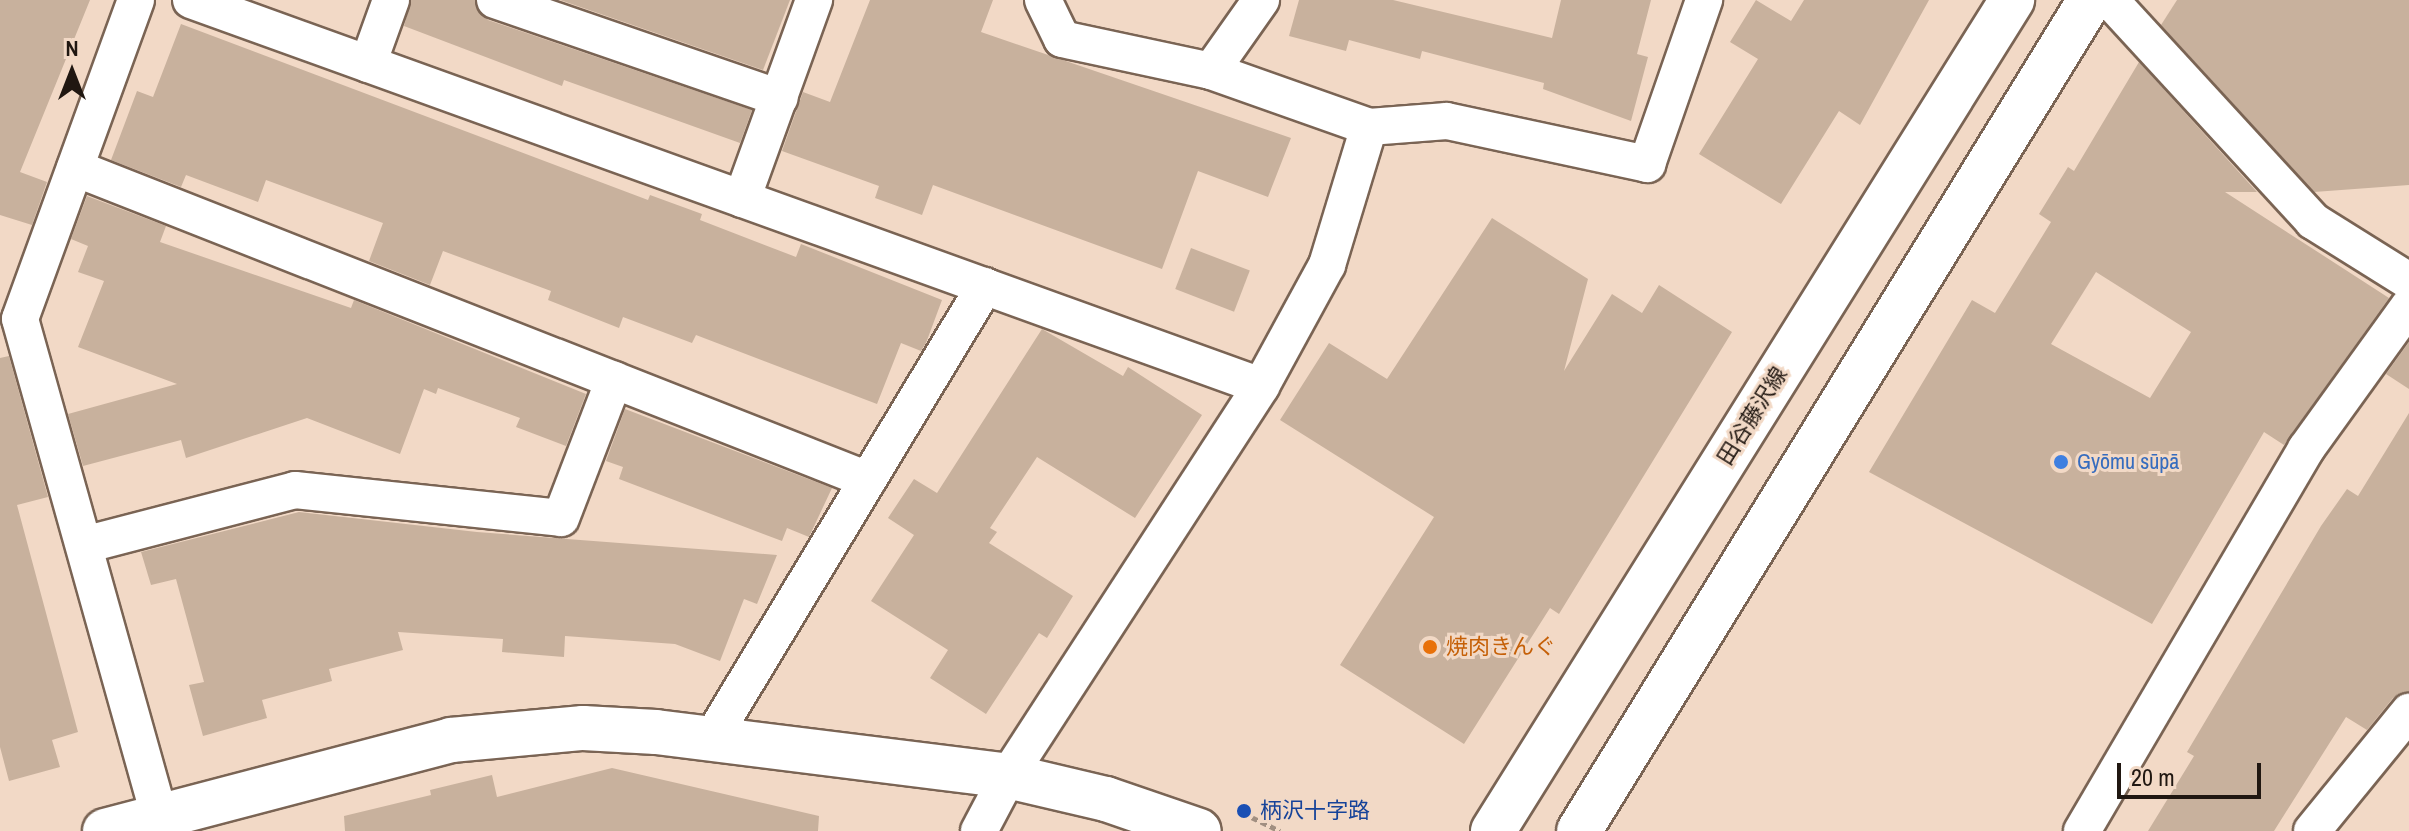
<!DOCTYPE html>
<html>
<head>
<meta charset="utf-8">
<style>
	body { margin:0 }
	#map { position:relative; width:2409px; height:831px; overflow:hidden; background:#f2d9c6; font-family:"Archivo Narrow","Noto Sans JP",sans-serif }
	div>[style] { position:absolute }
	.building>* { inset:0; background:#c8b19d; transform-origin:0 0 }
	.path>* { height:5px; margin-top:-2.5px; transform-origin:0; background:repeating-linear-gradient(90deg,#a18f81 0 6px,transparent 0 10px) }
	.roads { filter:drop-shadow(2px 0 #7a6454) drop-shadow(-2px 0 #7a6454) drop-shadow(0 2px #7a6454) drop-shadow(0 -2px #7a6454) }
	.street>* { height:36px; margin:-18px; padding:0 18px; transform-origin:18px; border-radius:18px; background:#fff }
	.secondary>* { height:44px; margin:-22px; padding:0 22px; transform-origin:22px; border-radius:22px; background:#fff }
	.dots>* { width:22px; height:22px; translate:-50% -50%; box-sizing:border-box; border:4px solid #f2d9c6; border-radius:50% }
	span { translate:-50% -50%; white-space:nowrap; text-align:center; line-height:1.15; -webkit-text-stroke:6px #f2d9c6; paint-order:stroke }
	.street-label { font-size:22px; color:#201711 }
	.shop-label { font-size:22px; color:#366cbe }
	.left { translate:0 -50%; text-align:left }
	.food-label { font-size:22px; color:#c56008 }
	.transit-label { font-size:22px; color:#164399 }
	.north { position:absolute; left:32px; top:32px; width:80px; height:80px; -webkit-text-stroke:6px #f2d9c6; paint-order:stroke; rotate:0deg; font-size:22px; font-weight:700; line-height:32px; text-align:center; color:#201711 }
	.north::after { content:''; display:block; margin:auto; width:28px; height:36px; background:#201711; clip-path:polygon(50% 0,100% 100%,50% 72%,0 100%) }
	.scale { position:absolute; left:2117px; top:763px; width:144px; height:36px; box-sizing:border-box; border:4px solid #201711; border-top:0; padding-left:10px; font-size:24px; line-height:28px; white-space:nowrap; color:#201711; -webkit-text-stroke:6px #f2d9c6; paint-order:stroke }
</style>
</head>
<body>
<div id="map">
	<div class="building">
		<div style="clip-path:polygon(0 0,90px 0,20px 172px,47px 182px,32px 225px,0 215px)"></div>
		<div style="clip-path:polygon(411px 0,475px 0,488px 20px,752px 110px,740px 143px,564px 80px,562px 86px,404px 26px)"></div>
		<div style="clip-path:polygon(560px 0,790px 0,763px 70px)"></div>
		<div style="clip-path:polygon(870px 0,993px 0,981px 32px,1291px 138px,1268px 197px,1198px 171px,1162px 269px,933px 185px,922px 215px,875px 198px,879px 186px,782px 151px,803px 92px,830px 102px)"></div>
		<div style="clip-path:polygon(1299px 0,1393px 0,1552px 38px,1561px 0,1651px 0,1637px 54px,1648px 57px,1631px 121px,1543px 89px,1544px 83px,1422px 51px,1420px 59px,1349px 40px,1346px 51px,1289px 36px)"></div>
		<div style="clip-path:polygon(1756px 0,1791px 21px,1804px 0,1929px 0,1860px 125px,1839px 111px,1781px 204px,1699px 154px,1758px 59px,1730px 42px)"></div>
		<div style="clip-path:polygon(2177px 0,2409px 0,2409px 185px,2314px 192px,2161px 25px)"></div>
		<div style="clip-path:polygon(181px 24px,648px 200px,650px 195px,702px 214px,700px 220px,796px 257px,801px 244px,942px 300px,926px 343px,921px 351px,901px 343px,877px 404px,696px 335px,692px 343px,623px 317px,619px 328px,548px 300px,551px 291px,443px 251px,430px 285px,369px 261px,383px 223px,266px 180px,258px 202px,186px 175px,181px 187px,111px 160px,137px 91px,153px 97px)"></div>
		<div style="clip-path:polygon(evenodd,2139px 62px,2257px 192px,2225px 192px,2389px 298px,2284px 445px,2264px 432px,2152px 624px,1869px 472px,1972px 300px,1995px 313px,2051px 222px,2039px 214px,2068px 167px,2074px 171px,2139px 62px,2096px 272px,2191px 332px,2150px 398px,2051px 344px,2096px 272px)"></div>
		<div style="clip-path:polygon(87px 196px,166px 226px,160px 242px,351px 308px,354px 300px,586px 394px,566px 446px,516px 427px,520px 418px,438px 388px,436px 394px,424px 389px,400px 454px,307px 418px,186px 458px,181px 440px,83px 466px,68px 414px,177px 384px,78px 347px,104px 281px,78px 272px,88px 246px,71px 239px)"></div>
		<div style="clip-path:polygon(1492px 218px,1588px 279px,1564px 371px,1612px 294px,1642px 313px,1659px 285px,1732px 332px,1559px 614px,1550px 608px,1464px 744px,1340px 665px,1434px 517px,1280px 420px,1329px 343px,1387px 379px)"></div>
		<div style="left:1191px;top:248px;width:63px;height:44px;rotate:21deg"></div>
		<div style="clip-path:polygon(1042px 329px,1123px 376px,1128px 367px,1202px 415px,1135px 518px,1037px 457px,990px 528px,997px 532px,989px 543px,1073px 596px,1047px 638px,1039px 633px,986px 714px,930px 678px,948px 650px,871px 601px,914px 535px,888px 518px,914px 479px,937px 493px)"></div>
		<div style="clip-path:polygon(2409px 342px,2409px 389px,2386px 374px)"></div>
		<div style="clip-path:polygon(9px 356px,48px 497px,17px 505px,78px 732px,52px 740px,60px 767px,9px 781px,0 747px,0 358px)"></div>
		<div style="clip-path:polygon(625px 409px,832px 488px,809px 537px,787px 528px,782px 541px,619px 479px,623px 467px,606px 461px)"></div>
		<div style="clip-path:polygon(2409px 413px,2409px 692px,2393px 698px,2367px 730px,2346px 717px,2274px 831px,2148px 831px,2194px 756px,2187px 752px,2321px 526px,2347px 489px,2358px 496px)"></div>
		<div style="clip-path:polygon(299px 512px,477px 532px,777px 555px,757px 604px,744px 599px,720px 661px,675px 644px,565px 636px,564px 657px,502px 652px,503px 639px,398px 632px,403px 650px,329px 669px,332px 681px,262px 700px,267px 718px,203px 736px,189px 685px,204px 682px,176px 579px,151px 585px,141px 552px)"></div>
		<div style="clip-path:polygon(612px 768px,819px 816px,818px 831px,345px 831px,344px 816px,431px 795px,430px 790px,492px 775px,497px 797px)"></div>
	</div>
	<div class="path">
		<div style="left:1243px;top:813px;width:41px;rotate:25.9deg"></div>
	</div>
	<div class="roads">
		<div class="street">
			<div style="left:136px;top:0;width:339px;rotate:110deg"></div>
			<div style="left:20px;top:319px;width:515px;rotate:74.34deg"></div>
			<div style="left:191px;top:0;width:1137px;rotate:19.84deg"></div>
			<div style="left:495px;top:0;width:301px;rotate:19deg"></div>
			<div style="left:1043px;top:0;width:43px;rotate:64deg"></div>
			<div style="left:1062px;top:39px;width:152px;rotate:12.1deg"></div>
			<div style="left:1211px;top:71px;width:168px;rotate:19.5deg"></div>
			<div style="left:1369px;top:127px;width:78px;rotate:-4.4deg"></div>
			<div style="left:1447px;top:121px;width:205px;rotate:12.1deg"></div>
			<div style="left:1647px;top:164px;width:174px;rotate:-70.8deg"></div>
			<div style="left:2110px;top:0;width:300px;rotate:47.4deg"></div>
			<div style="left:2313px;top:221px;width:113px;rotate:32deg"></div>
			<div style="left:368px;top:64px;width:68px;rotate:-70.2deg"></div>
			<div style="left:1211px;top:71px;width:87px;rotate:-54.8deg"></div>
			<div style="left:75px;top:168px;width:852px;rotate:21.48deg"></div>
			<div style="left:742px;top:199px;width:212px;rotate:-70.1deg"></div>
			<div style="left:84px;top:545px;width:218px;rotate:-14.6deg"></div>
			<div style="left:295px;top:490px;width:267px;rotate:6deg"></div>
			<div style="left:561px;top:518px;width:148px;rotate:-69deg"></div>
			<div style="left:712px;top:738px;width:528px;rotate:-58.87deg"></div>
			<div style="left:979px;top:831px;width:62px;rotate:-62.2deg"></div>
			<div style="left:1008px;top:776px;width:465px;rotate:-57deg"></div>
			<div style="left:1261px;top:386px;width:138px;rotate:-61.4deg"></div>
			<div style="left:1327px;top:265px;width:144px;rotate:-73.1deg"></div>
			<div style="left:2082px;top:831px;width:443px;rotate:-59.6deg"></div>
			<div style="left:2306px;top:449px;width:176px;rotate:-54.2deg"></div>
			<div style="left:2312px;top:831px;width:154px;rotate:-50.8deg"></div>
		</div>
		<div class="secondary">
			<div style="left:105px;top:831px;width:358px;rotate:-14.7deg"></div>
			<div style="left:451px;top:740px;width:133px;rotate:-5.2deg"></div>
			<div style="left:583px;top:728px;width:73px;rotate:3.1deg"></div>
			<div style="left:656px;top:732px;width:355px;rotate:7.1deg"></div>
			<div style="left:1008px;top:776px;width:101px;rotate:13.2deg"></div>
			<div style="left:1106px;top:799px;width:98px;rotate:19deg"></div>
			<div style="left:1493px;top:831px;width:980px;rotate:-58.01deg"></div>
			<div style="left:1579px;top:831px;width:976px;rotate:-58.41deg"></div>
		</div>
	</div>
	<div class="dots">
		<div style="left:2061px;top:462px;background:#3f7fe0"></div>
		<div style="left:1430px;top:647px;background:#e8710a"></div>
		<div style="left:1244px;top:811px;background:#1a4fb4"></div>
	</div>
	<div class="street-label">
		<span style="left:1752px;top:416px;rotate:-58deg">田谷藤沢線</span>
	</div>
	<div class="shop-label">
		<span class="left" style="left:2077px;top:462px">Gyōmu sūpā</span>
	</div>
	<div class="food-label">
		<span class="left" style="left:1446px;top:647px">焼肉きんぐ</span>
	</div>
	<div class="transit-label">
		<span class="left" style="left:1260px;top:811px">柄沢十字路</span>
	</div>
	<div class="north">N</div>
	<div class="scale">20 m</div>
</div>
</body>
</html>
